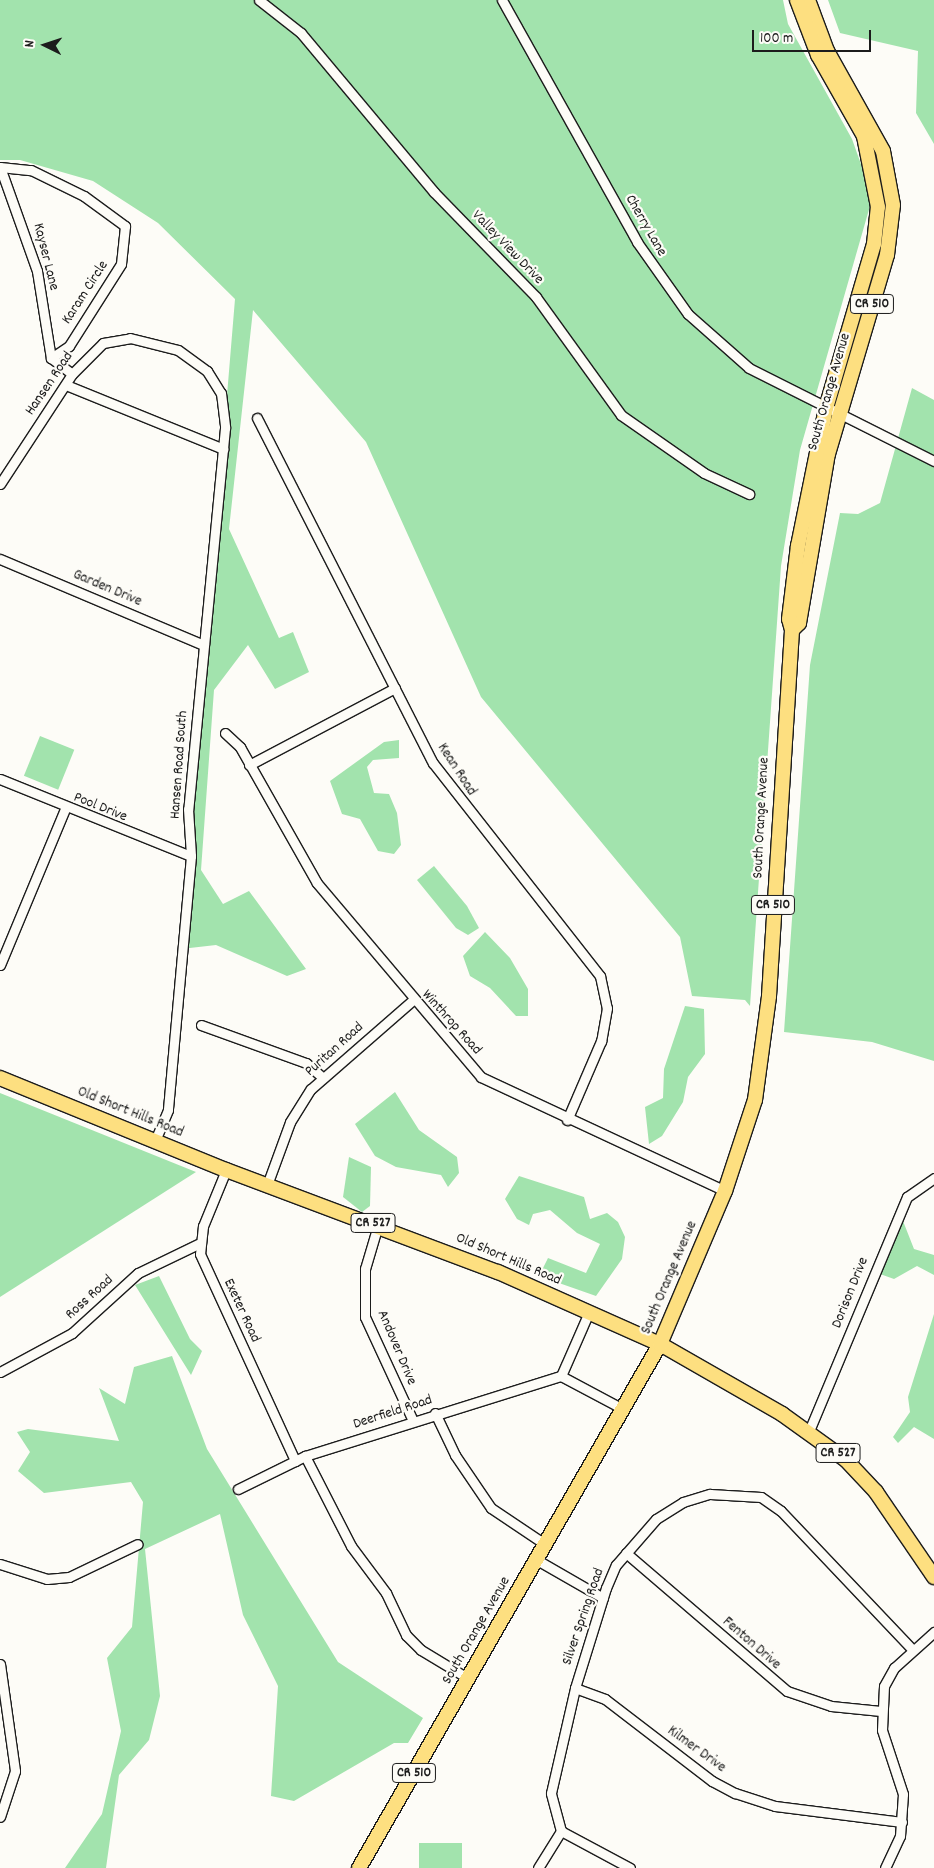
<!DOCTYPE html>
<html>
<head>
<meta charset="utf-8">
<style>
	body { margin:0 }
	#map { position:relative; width:934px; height:1868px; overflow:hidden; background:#fdfcf7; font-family:Dekko,sans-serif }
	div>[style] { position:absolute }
	.green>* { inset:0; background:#a2e3ad; transform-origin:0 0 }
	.roads { filter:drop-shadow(1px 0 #1c1c1c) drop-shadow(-1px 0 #1c1c1c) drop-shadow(0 1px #1c1c1c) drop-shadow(0 -1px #1c1c1c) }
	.street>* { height:9px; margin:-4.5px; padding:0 4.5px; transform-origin:4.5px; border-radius:4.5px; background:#fdfcf7 }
	.primary>* { height:14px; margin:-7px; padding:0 7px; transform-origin:7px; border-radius:7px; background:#fddf80 }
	span { translate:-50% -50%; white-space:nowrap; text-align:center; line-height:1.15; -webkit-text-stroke:4.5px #fdfcf7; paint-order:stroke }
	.shield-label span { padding:1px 4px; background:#fdfcf7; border:1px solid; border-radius:4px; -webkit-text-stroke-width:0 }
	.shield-label { font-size:14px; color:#1c1c1c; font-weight:700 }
	.street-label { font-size:15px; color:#1c1c1c }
	.north { position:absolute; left:20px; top:20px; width:50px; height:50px; -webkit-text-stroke:4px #fdfcf7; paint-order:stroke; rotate:274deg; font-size:14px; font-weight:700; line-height:20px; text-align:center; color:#1c1c1c }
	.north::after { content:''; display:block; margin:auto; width:18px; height:22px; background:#1c1c1c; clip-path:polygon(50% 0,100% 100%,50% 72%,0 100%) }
	.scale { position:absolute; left:752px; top:30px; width:119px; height:22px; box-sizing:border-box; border:2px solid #1c1c1c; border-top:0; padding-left:6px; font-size:15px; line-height:18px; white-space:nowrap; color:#1c1c1c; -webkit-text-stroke:4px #fdfcf7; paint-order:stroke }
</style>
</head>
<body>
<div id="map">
	<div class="green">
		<div style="clip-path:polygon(0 0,783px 0,788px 24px,852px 139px,867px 181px,870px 206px,800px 450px,781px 566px,750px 1006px,745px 1000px,692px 996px,680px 937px,481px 697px,366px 442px,253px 310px,229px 529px,279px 638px,293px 632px,309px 672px,275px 689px,248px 645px,214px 690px,201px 870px,223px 904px,249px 891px,306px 969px,287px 976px,216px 945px,181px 949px,235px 299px,158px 223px,93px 181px,20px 160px,0 160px)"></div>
		<div style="clip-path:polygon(828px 0,934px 0,934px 144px,916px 113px,918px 51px,840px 33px)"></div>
		<div style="clip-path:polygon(912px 388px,934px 400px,934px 1061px,872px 1042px,784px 1032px,810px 665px,840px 513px,858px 514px,880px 503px)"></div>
		<div style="left:40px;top:736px;width:37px;height:43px;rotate:22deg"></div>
		<div style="clip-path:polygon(399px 740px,399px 758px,373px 760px,367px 767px,374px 793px,389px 794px,397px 813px,401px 845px,394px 854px,378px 851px,360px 819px,342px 814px,330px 781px,384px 742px)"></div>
		<div style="clip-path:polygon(434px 866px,467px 906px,479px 928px,468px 935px,456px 928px,417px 880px)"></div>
		<div style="clip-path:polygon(485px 932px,510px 958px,528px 989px,528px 1016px,516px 1016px,490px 988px,470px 976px,463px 956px)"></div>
		<div style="clip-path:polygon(685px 1006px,704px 1009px,705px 1054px,688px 1077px,683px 1102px,662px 1136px,649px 1144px,645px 1107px,663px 1098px,664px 1069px)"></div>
		<div style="clip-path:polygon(395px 1092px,419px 1130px,457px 1157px,459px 1173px,448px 1187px,441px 1175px,396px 1167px,375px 1156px,355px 1124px)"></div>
		<div style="clip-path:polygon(0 1093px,196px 1172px,0 1297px)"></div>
		<div style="clip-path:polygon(349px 1157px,371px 1167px,370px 1206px,362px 1212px,343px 1197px)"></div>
		<div style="clip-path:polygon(519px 1176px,584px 1197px,590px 1219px,607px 1213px,618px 1222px,625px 1237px,622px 1259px,596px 1296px,539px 1276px,548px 1258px,586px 1273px,600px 1244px,577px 1233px,550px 1210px,533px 1214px,529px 1225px,517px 1219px,505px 1199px)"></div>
		<div style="clip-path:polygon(903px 1221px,914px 1249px,934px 1255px,934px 1275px,917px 1266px,894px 1279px,880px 1274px)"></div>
		<div style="clip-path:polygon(159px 1276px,190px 1339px,202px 1351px,191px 1375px,135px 1285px)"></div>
		<div style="clip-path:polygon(934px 1314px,934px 1439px,914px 1427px,898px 1443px,893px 1437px,910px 1412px,908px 1397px)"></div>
		<div style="clip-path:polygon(172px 1356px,207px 1449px,338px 1662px,423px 1718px,408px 1743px,394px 1743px,294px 1801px,271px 1796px,278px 1686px,243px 1615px,220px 1514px,145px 1549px,160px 1696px,149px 1740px,119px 1775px,106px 1868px,65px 1868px,102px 1814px,121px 1731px,107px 1658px,132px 1627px,143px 1502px,131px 1482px,44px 1493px,18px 1471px,30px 1452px,17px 1432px,28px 1429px,119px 1441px,99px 1388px,125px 1404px,134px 1367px)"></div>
		<div style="left:462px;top:1843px;width:25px;height:43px;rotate:90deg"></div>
	</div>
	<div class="roads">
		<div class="street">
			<div style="left:259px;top:0;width:53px;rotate:38.2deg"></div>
			<div style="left:301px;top:33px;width:207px;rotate:50.1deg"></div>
			<div style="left:434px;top:192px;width:146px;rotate:45.8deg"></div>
			<div style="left:536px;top:297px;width:145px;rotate:54.2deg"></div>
			<div style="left:621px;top:415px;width:101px;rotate:34.9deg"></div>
			<div style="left:704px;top:473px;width:50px;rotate:25deg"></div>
			<div style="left:502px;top:0;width:277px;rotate:60.8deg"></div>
			<div style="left:637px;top:242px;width:88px;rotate:54.7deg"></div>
			<div style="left:688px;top:314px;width:81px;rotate:41.5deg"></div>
			<div style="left:749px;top:368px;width:207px;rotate:26.7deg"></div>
			<div style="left:0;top:167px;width:31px;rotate:6deg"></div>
			<div style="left:31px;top:170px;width:59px;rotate:26.1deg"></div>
			<div style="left:84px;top:196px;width:51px;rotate:36.2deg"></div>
			<div style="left:125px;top:226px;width:38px;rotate:96deg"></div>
			<div style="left:121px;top:264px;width:97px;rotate:122.4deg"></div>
			<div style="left:69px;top:346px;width:22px;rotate:146deg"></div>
			<div style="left:51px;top:358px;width:26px;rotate:37deg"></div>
			<div style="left:0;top:167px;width:110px;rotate:70.4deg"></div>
			<div style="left:37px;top:271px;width:88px;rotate:80.9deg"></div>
			<div style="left:66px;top:385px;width:170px;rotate:22.1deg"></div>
			<div style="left:257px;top:418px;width:387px;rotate:63deg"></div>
			<div style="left:433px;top:763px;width:271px;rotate:51.9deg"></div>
			<div style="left:600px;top:976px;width:33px;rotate:78deg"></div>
			<div style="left:607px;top:1008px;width:34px;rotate:100deg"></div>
			<div style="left:601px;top:1041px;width:86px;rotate:113.3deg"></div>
			<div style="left:0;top:484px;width:131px;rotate:-56.8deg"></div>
			<div style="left:72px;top:374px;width:44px;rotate:-45deg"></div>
			<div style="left:103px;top:343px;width:27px;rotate:-10deg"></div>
			<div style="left:130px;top:338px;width:49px;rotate:14deg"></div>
			<div style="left:178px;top:350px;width:36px;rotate:36deg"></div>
			<div style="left:207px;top:371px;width:26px;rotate:58deg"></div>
			<div style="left:221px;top:393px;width:35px;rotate:83deg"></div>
			<div style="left:225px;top:428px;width:383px;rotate:95.5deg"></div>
			<div style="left:188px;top:809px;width:47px;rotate:86.3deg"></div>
			<div style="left:191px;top:856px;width:255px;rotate:95.2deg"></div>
			<div style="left:168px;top:1110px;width:33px;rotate:113deg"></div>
			<div style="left:0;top:559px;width:221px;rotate:22.9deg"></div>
			<div style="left:225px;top:733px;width:21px;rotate:43deg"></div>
			<div style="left:240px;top:747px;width:156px;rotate:60.5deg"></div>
			<div style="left:317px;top:883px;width:254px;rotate:49.8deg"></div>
			<div style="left:481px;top:1077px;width:269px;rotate:25deg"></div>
			<div style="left:249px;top:765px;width:165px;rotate:-27.8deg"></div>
			<div style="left:0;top:779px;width:206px;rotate:22deg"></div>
			<div style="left:0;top:965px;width:169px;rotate:-67.4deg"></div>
			<div style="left:201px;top:1025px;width:112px;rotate:19.9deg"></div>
			<div style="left:306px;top:1063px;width:21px;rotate:41deg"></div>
			<div style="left:226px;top:1170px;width:61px;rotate:112.3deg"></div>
			<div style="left:203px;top:1226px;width:28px;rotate:96deg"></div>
			<div style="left:200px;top:1254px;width:228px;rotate:65.3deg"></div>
			<div style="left:267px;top:1185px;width:67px;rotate:-69.9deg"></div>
			<div style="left:290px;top:1122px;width:39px;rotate:-58deg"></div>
			<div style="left:311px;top:1089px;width:134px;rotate:-41.1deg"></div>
			<div style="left:378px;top:1225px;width:46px;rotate:106.5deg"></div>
			<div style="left:365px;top:1269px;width:48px;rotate:90deg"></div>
			<div style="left:365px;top:1317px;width:115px;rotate:65.2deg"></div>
			<div style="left:0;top:1372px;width:82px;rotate:-28.4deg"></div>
			<div style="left:72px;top:1333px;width:89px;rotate:-42.3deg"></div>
			<div style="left:138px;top:1273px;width:67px;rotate:-25.8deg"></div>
			<div style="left:561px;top:1376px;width:70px;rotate:-66.4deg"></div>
			<div style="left:435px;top:1413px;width:47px;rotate:64.5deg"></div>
			<div style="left:455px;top:1455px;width:64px;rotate:55.8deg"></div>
			<div style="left:491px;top:1508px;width:66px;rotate:33.9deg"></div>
			<div style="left:809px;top:1431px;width:254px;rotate:-67.3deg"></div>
			<div style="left:907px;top:1197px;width:33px;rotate:-35deg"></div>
			<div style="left:305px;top:1456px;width:101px;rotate:62.9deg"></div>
			<div style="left:351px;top:1546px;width:59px;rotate:53.3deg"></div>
			<div style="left:386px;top:1593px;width:47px;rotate:64.5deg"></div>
			<div style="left:406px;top:1635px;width:21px;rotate:45deg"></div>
			<div style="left:421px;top:1650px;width:56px;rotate:31.1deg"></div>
			<div style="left:238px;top:1489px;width:75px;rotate:-26.2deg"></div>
			<div style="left:305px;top:1456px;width:268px;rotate:-17.4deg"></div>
			<div style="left:561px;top:1376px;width:70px;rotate:28deg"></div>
			<div style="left:626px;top:1553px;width:212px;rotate:40.6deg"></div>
			<div style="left:787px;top:1691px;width:46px;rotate:18.8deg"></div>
			<div style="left:831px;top:1706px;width:50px;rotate:5.7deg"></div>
			<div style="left:537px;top:1560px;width:76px;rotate:29.9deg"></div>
			<div style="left:0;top:1564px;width:49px;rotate:17.7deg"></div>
			<div style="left:47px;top:1579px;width:22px;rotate:-5deg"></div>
			<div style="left:69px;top:1577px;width:76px;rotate:-25.6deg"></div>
			<div style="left:0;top:1664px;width:108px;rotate:82deg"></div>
			<div style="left:15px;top:1771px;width:48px;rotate:108.1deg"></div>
			<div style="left:575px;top:1688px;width:32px;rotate:20deg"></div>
			<div style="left:605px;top:1699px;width:135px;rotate:37.5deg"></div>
			<div style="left:712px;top:1781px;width:26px;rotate:28deg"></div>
			<div style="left:735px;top:1793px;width:42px;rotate:18deg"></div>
			<div style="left:775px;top:1806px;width:128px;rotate:7.2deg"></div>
			<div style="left:538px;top:1868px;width:44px;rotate:-58.1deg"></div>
			<div style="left:630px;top:1868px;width:78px;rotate:-151.8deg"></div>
			<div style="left:561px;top:1831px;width:39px;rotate:-105deg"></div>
			<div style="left:551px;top:1793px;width:108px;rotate:-77.1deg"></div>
			<div style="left:575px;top:1688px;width:105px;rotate:-72.8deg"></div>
			<div style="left:606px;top:1588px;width:25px;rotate:-67deg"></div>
			<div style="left:616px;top:1565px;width:61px;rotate:-49deg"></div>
			<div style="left:656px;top:1519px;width:32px;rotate:-32deg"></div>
			<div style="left:683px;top:1502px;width:28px;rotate:-17deg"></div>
			<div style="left:710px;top:1494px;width:51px;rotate:3.4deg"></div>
			<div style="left:761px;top:1497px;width:24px;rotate:35deg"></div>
			<div style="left:781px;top:1511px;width:190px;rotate:46.5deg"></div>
			<div style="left:885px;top:1868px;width:35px;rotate:-65deg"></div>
			<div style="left:900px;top:1836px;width:42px;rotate:-85.9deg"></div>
			<div style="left:903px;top:1794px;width:67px;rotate:-108.2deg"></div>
			<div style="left:882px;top:1730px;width:44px;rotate:-87.4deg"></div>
			<div style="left:884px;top:1686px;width:21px;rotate:-61deg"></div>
			<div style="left:894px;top:1668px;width:54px;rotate:-42deg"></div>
		</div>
		<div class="primary">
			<div style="left:792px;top:630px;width:10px;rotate:-45deg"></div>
			<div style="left:799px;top:623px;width:171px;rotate:-80.3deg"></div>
			<div style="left:828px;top:454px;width:208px;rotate:-73.5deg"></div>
			<div style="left:887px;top:255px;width:50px;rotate:-83.2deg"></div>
			<div style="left:893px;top:205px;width:55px;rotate:-100.5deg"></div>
			<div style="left:883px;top:151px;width:115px;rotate:-119.2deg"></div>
			<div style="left:827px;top:51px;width:54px;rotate:-110.4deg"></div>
			<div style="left:0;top:1078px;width:244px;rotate:22.2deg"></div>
			<div style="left:226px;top:1170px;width:290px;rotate:20.6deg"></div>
			<div style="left:498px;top:1272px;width:177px;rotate:24deg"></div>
			<div style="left:660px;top:1344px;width:141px;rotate:29.8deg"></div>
			<div style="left:782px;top:1414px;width:79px;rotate:35.7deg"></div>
			<div style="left:846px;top:1460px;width:44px;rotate:46.8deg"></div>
			<div style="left:876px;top:1492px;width:103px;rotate:55.7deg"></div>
			<div style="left:359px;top:1868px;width:604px;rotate:-60.13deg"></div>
			<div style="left:660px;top:1344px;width:166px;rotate:-67deg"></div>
			<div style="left:725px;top:1191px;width:96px;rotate:-71.8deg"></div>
			<div style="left:755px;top:1100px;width:105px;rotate:-82.3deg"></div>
			<div style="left:769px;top:996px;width:367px;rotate:-86.4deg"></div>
			<div style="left:792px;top:630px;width:11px;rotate:-105deg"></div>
			<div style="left:789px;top:619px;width:74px;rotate:-83deg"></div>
			<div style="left:798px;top:546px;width:141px;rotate:-78.5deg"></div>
			<div style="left:826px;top:408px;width:171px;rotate:-73.7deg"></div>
			<div style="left:874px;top:244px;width:37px;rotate:-84deg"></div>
			<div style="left:878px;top:207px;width:72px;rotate:-101.2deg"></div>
			<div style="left:864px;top:136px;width:93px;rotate:-119.6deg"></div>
			<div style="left:818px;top:55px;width:59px;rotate:-110.9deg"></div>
		</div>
	</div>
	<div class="shield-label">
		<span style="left:872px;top:304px">CR 510</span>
		<span style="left:773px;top:905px">CR 510</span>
		<span style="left:373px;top:1223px">CR 527</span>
		<span style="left:838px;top:1453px">CR 527</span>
		<span style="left:414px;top:1773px">CR 510</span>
	</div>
	<div class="street-label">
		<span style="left:645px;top:226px;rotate:60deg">Cherry Lane</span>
		<span style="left:507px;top:248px;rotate:46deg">Valley View Drive</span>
		<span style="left:45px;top:257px;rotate:76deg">Kayser Lane</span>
		<span style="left:86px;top:293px;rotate:-57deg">Karam Circle</span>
		<span style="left:50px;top:384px;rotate:-56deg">Hansen Road</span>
		<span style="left:830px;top:392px;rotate:-74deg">South Orange Avenue</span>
		<span style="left:107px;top:589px;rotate:23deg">Garden Drive</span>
		<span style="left:180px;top:765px;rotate:-86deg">Hansen Road South</span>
		<span style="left:456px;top:770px;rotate:57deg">Kean Road</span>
		<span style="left:100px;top:808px;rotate:22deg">Pool Drive</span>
		<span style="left:762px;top:818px;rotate:-87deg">South Orange Avenue</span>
		<span style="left:451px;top:1023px;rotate:48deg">Winthrop Road</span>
		<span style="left:335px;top:1050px;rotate:-42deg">Puritan Road</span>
		<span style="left:130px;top:1113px;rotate:22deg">Old Short Hills Road</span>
		<span style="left:508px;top:1260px;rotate:23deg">Old Short Hills Road</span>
		<span style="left:670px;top:1278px;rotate:-67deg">South Orange Avenue</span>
		<span style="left:851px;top:1293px;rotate:-68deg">Dorison Drive</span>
		<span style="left:90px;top:1298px;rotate:-42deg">Ross Road</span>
		<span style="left:241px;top:1311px;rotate:65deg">Exeter Road</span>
		<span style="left:396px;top:1348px;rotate:67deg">Andover Drive</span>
		<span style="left:393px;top:1413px;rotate:-18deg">Deerfield Road</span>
		<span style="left:584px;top:1617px;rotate:-71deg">Silver Spring Road</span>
		<span style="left:477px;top:1631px;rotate:-60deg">South Orange Avenue</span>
		<span style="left:751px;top:1644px;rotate:41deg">Fenton Drive</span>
		<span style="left:696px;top:1750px;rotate:36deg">Kilmer Drive</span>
	</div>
	<div class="north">N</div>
	<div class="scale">100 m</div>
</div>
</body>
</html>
